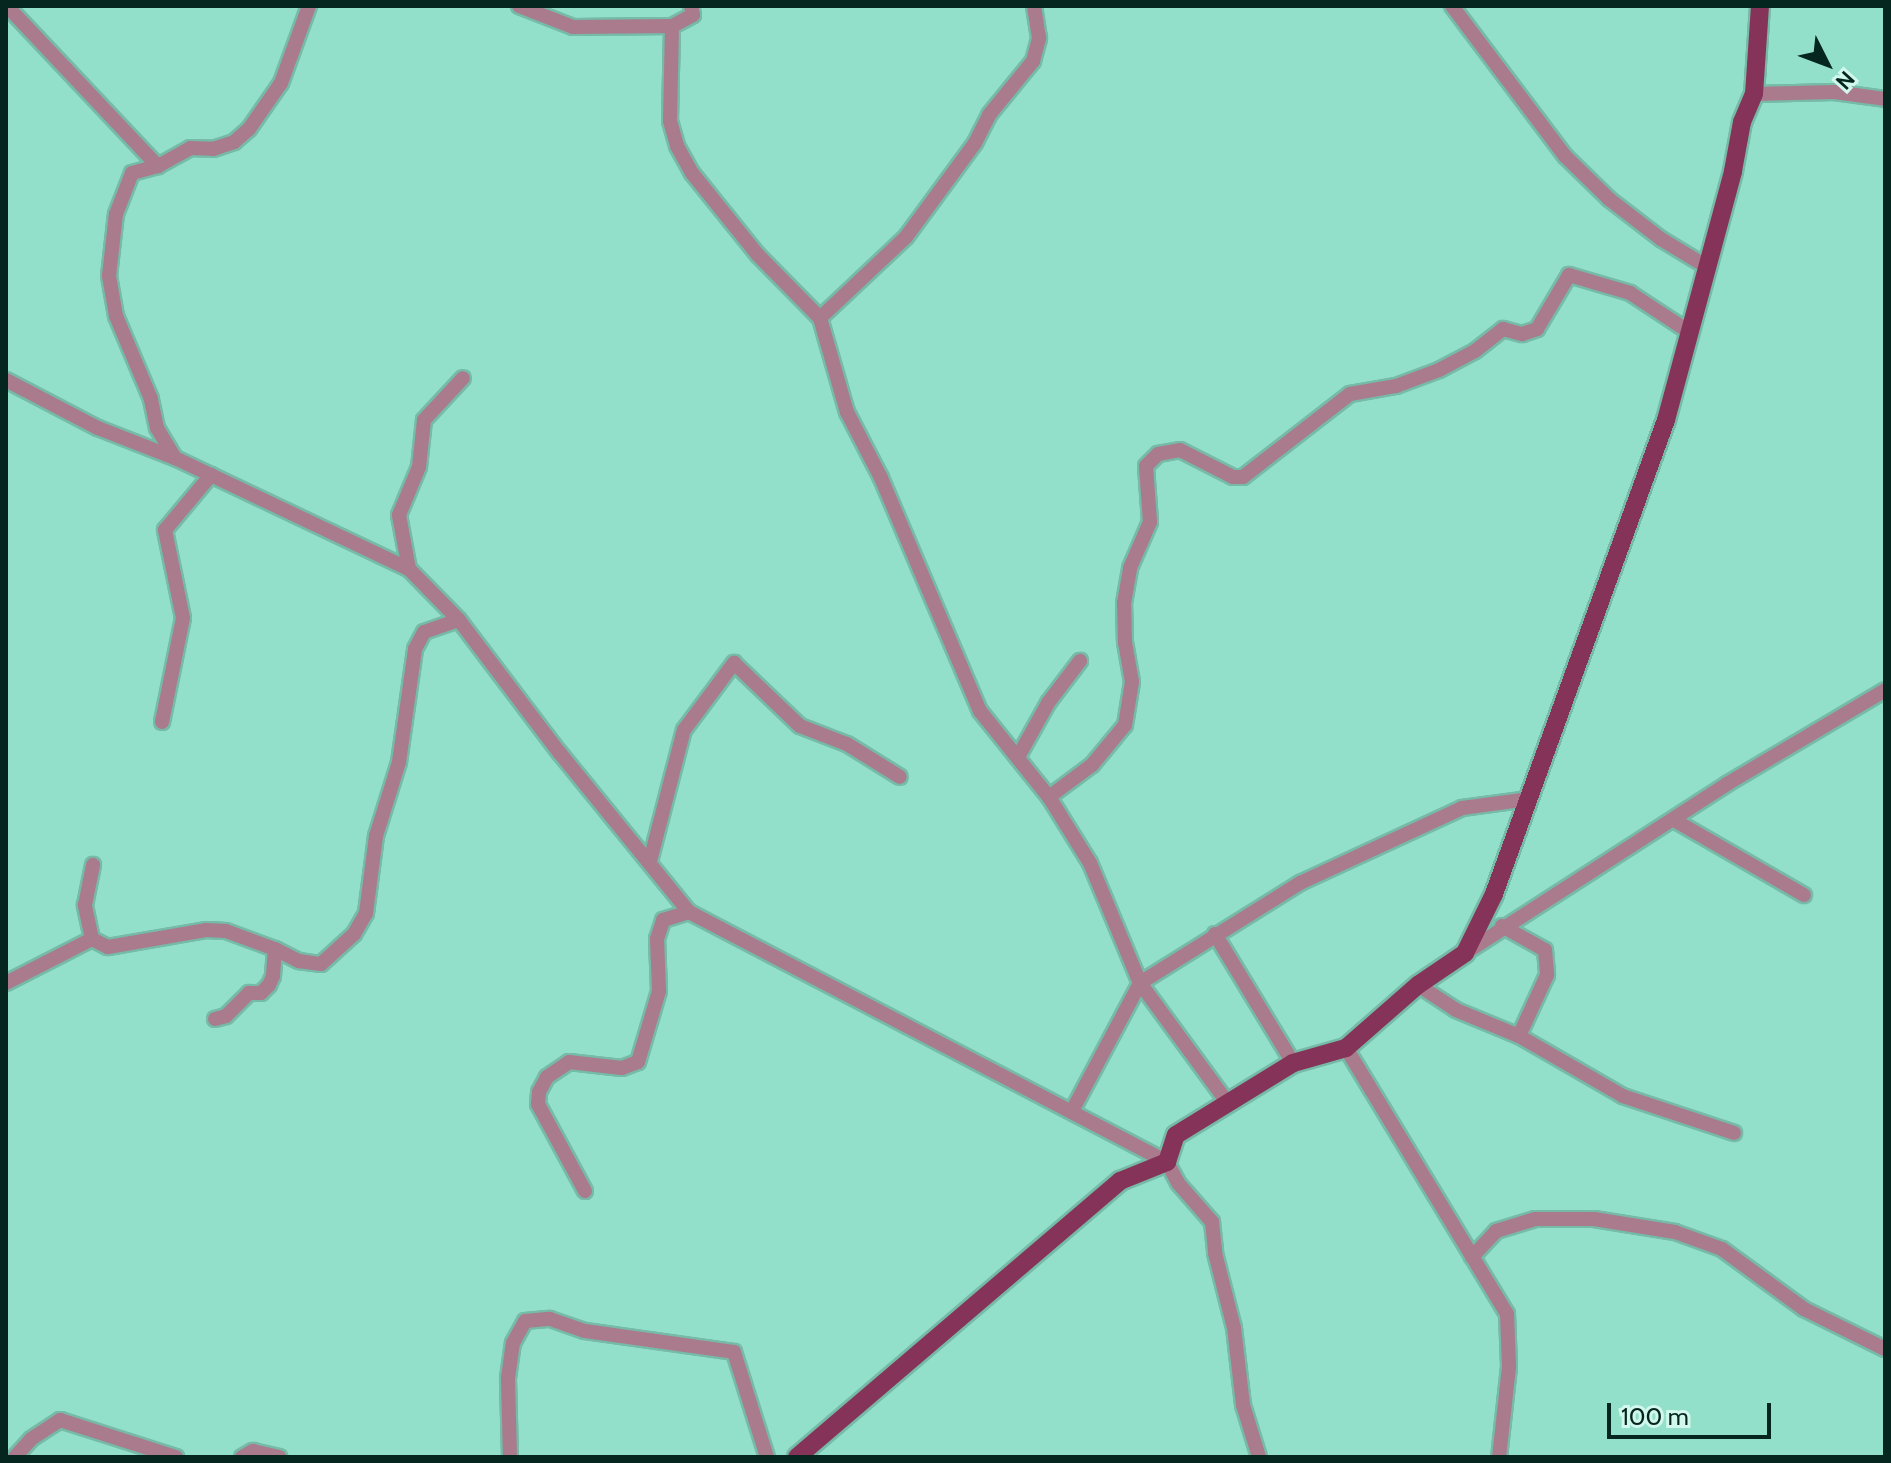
<!DOCTYPE html>
<html>
<head>
<meta charset="utf-8">
<style>
	body { margin:0 }
	#map { position:relative; width:1891px; height:1463px; overflow:hidden; background:#92dfca; font-family:Cabin,sans-serif }
	div>[style] { position:absolute }
	.roads { filter:drop-shadow(2px 0 #76baa8) drop-shadow(-2px 0 #76baa8) drop-shadow(0 2px #76baa8) drop-shadow(0 -2px #76baa8) }
	.minor>* { height:14px; margin:-7px; padding:0 7px; transform-origin:7px; border-radius:7px; background:#aa7b8c }
	.major>* { height:18px; margin:-9px; padding:0 9px; transform-origin:9px; border-radius:9px; background:#853358 }
	span { translate:-50% -50%; white-space:nowrap; text-align:center; line-height:1.15; -webkit-text-stroke:7px #d2f7ec; paint-order:stroke }
	.frame { position:absolute; inset:0; border:8px solid #04261e; pointer-events:none }
	.north { position:absolute; left:1787px; top:24px; width:80px; height:80px; -webkit-text-stroke:6px #d2f7ec; paint-order:stroke; rotate:132deg; font-size:22px; font-weight:700; line-height:32px; text-align:center; color:#04261e }
	.north::after { content:''; display:block; margin:auto; width:28px; height:36px; background:#04261e; clip-path:polygon(50% 0,100% 100%,50% 72%,0 100%) }
	.scale { position:absolute; left:1607px; top:1403px; width:164px; height:36px; box-sizing:border-box; border:4px solid #04261e; border-top:0; padding-left:10px; font-size:24px; line-height:28px; white-space:nowrap; color:#04261e; -webkit-text-stroke:6px #d2f7ec; paint-order:stroke }
</style>
</head>
<body>
<div id="map">
	<div class="roads">
		<div class="minor">
			<div style="left:7px;top:6px;width:220px;rotate:46.7deg"></div>
			<div style="left:519px;top:6px;width:58px;rotate:21.3deg"></div>
			<div style="left:573px;top:27px;width:99px;rotate:-0.6deg"></div>
			<div style="left:691px;top:6px;width:9px;rotate:77deg"></div>
			<div style="left:693px;top:15px;width:24px;rotate:152deg"></div>
			<div style="left:672px;top:26px;width:95px;rotate:91.2deg"></div>
			<div style="left:670px;top:121px;width:26px;rotate:74deg"></div>
			<div style="left:677px;top:146px;width:31px;rotate:61deg"></div>
			<div style="left:692px;top:173px;width:105px;rotate:51.2deg"></div>
			<div style="left:758px;top:255px;width:88px;rotate:45.5deg"></div>
			<div style="left:820px;top:318px;width:98px;rotate:74deg"></div>
			<div style="left:847px;top:412px;width:74px;rotate:62.7deg"></div>
			<div style="left:881px;top:478px;width:253px;rotate:67deg"></div>
			<div style="left:980px;top:711px;width:110px;rotate:51.3deg"></div>
			<div style="left:1049px;top:797px;width:78px;rotate:58.2deg"></div>
			<div style="left:1090px;top:863px;width:130px;rotate:67.4deg"></div>
			<div style="left:1140px;top:983px;width:147px;rotate:53.8deg"></div>
			<div style="left:1452px;top:6px;width:188px;rotate:53deg"></div>
			<div style="left:1565px;top:156px;width:62px;rotate:44.3deg"></div>
			<div style="left:1609px;top:199px;width:66px;rotate:37.6deg"></div>
			<div style="left:1661px;top:239px;width:54px;rotate:31.3deg"></div>
			<div style="left:1754px;top:94px;width:80px;rotate:-1.4deg"></div>
			<div style="left:1834px;top:92px;width:51px;rotate:7.8deg"></div>
			<div style="left:820px;top:318px;width:118px;rotate:-43.3deg"></div>
			<div style="left:906px;top:237px;width:117px;rotate:-53.7deg"></div>
			<div style="left:975px;top:143px;width:31px;rotate:-63deg"></div>
			<div style="left:989px;top:115px;width:70px;rotate:-50.8deg"></div>
			<div style="left:1033px;top:61px;width:24px;rotate:-75deg"></div>
			<div style="left:1039px;top:38px;width:32px;rotate:-99deg"></div>
			<div style="left:6px;top:380px;width:104px;rotate:27.6deg"></div>
			<div style="left:98px;top:428px;width:83px;rotate:21.3deg"></div>
			<div style="left:175px;top:458px;width:259px;rotate:25.4deg"></div>
			<div style="left:409px;top:569px;width:71px;rotate:45.6deg"></div>
			<div style="left:459px;top:620px;width:166px;rotate:52.9deg"></div>
			<div style="left:559px;top:752px;width:206px;rotate:50.9deg"></div>
			<div style="left:689px;top:912px;width:539px;rotate:27.61deg"></div>
			<div style="left:1167px;top:1162px;width:24px;rotate:62deg"></div>
			<div style="left:1178px;top:1183px;width:52px;rotate:48.9deg"></div>
			<div style="left:1212px;top:1222px;width:31px;rotate:84deg"></div>
			<div style="left:1215px;top:1253px;width:77px;rotate:75.8deg"></div>
			<div style="left:1234px;top:1328px;width:78px;rotate:83.3deg"></div>
			<div style="left:1243px;top:1405px;width:54px;rotate:72.9deg"></div>
			<div style="left:175px;top:458px;width:35px;rotate:-121deg"></div>
			<div style="left:157px;top:428px;width:30px;rotate:-102deg"></div>
			<div style="left:151px;top:399px;width:90px;rotate:-112.9deg"></div>
			<div style="left:116px;top:316px;width:41px;rotate:-99.9deg"></div>
			<div style="left:109px;top:276px;width:62px;rotate:-83.6deg"></div>
			<div style="left:116px;top:214px;width:44px;rotate:-68.7deg"></div>
			<div style="left:132px;top:173px;width:27px;rotate:-15deg"></div>
			<div style="left:158px;top:166px;width:37px;rotate:-29deg"></div>
			<div style="left:190px;top:148px;width:23px;rotate:2deg"></div>
			<div style="left:213px;top:149px;width:22px;rotate:-18deg"></div>
			<div style="left:234px;top:142px;width:20px;rotate:-41deg"></div>
			<div style="left:249px;top:129px;width:56px;rotate:-55.2deg"></div>
			<div style="left:281px;top:83px;width:82px;rotate:-70deg"></div>
			<div style="left:409px;top:569px;width:55px;rotate:-100.5deg"></div>
			<div style="left:399px;top:515px;width:52px;rotate:-67.4deg"></div>
			<div style="left:419px;top:467px;width:47px;rotate:-83.9deg"></div>
			<div style="left:424px;top:420px;width:57px;rotate:-47.1deg"></div>
			<div style="left:162px;top:722px;width:106px;rotate:-78.6deg"></div>
			<div style="left:183px;top:618px;width:90px;rotate:-101.6deg"></div>
			<div style="left:165px;top:530px;width:72px;rotate:-50.1deg"></div>
			<div style="left:1018px;top:757px;width:62px;rotate:-60.9deg"></div>
			<div style="left:1048px;top:703px;width:53px;rotate:-52.7deg"></div>
			<div style="left:1049px;top:797px;width:54px;rotate:-36.7deg"></div>
			<div style="left:1092px;top:765px;width:52px;rotate:-50.5deg"></div>
			<div style="left:1125px;top:725px;width:44px;rotate:-80.8deg"></div>
			<div style="left:1132px;top:682px;width:40px;rotate:-100deg"></div>
			<div style="left:1125px;top:643px;width:40px;rotate:-91.4deg"></div>
			<div style="left:1124px;top:603px;width:36px;rotate:-80deg"></div>
			<div style="left:1130px;top:568px;width:50px;rotate:-66.5deg"></div>
			<div style="left:1150px;top:522px;width:56px;rotate:-94.1deg"></div>
			<div style="left:1146px;top:466px;width:17px;rotate:-45deg"></div>
			<div style="left:1158px;top:454px;width:22px;rotate:-10deg"></div>
			<div style="left:1180px;top:450px;width:59px;rotate:27deg"></div>
			<div style="left:1233px;top:477px;width:10px"></div>
			<div style="left:1243px;top:477px;width:135px;rotate:-37.8deg"></div>
			<div style="left:1350px;top:394px;width:47px;rotate:-9.9deg"></div>
			<div style="left:1396px;top:386px;width:46px;rotate:-20.4deg"></div>
			<div style="left:1439px;top:370px;width:41px;rotate:-27.8deg"></div>
			<div style="left:1475px;top:351px;width:36px;rotate:-38deg"></div>
			<div style="left:1503px;top:329px;width:20px;rotate:15deg"></div>
			<div style="left:1522px;top:334px;width:16px;rotate:-18deg"></div>
			<div style="left:1537px;top:329px;width:63px;rotate:-59.3deg"></div>
			<div style="left:1569px;top:275px;width:64px;rotate:16.4deg"></div>
			<div style="left:1630px;top:293px;width:73px;rotate:33.3deg"></div>
			<div style="left:1674px;top:820px;width:150px;rotate:30deg"></div>
			<div style="left:650px;top:861px;width:135px;rotate:-75.5deg"></div>
			<div style="left:684px;top:730px;width:84px;rotate:-53.3deg"></div>
			<div style="left:734px;top:663px;width:91px;rotate:43.7deg"></div>
			<div style="left:800px;top:726px;width:50px;rotate:21deg"></div>
			<div style="left:847px;top:744px;width:62px;rotate:31.9deg"></div>
			<div style="left:1502px;top:926px;width:49px;rotate:29.2deg"></div>
			<div style="left:1545px;top:950px;width:25px;rotate:85deg"></div>
			<div style="left:1547px;top:975px;width:67px;rotate:114.7deg"></div>
			<div style="left:1215px;top:934px;width:151px;rotate:58.8deg"></div>
			<div style="left:92px;top:939px;width:35px;rotate:-102deg"></div>
			<div style="left:85px;top:905px;width:41px;rotate:-78.7deg"></div>
			<div style="left:1465px;top:953px;width:312px;rotate:-32.8deg"></div>
			<div style="left:1727px;top:784px;width:184px;rotate:-30.7deg"></div>
			<div style="left:6px;top:983px;width:97px;rotate:-27.1deg"></div>
			<div style="left:92px;top:939px;width:18px;rotate:27deg"></div>
			<div style="left:108px;top:947px;width:99px;rotate:-9.8deg"></div>
			<div style="left:206px;top:930px;width:20px;rotate:3deg"></div>
			<div style="left:226px;top:931px;width:52px;rotate:20.2deg"></div>
			<div style="left:1418px;top:985px;width:45px;rotate:33.3deg"></div>
			<div style="left:1456px;top:1010px;width:68px;rotate:22.4deg"></div>
			<div style="left:1519px;top:1036px;width:120px;rotate:30deg"></div>
			<div style="left:1623px;top:1096px;width:117px;rotate:18.4deg"></div>
			<div style="left:215px;top:1019px;width:11px;rotate:-15deg"></div>
			<div style="left:226px;top:1016px;width:33px;rotate:-45deg"></div>
			<div style="left:249px;top:993px;width:12px"></div>
			<div style="left:261px;top:993px;width:11px;rotate:-45deg"></div>
			<div style="left:269px;top:985px;width:10px;rotate:-66deg"></div>
			<div style="left:273px;top:976px;width:27px;rotate:-86deg"></div>
			<div style="left:275px;top:949px;width:27px;rotate:27deg"></div>
			<div style="left:299px;top:961px;width:22px;rotate:8deg"></div>
			<div style="left:321px;top:964px;width:45px;rotate:-42.3deg"></div>
			<div style="left:354px;top:934px;width:24px;rotate:-60deg"></div>
			<div style="left:366px;top:913px;width:78px;rotate:-82.6deg"></div>
			<div style="left:376px;top:836px;width:77px;rotate:-72.7deg"></div>
			<div style="left:399px;top:762px;width:114px;rotate:-81.9deg"></div>
			<div style="left:415px;top:649px;width:19px;rotate:-62deg"></div>
			<div style="left:424px;top:632px;width:37px;rotate:-19deg"></div>
			<div style="left:1346px;top:1048px;width:311px;rotate:58.8deg"></div>
			<div style="left:1507px;top:1314px;width:53px;rotate:87.8deg"></div>
			<div style="left:1509px;top:1367px;width:91px;rotate:96.3deg"></div>
			<div style="left:1072px;top:1111px;width:145px;rotate:-62deg"></div>
			<div style="left:1140px;top:983px;width:189px;rotate:-32deg"></div>
			<div style="left:1300px;top:883px;width:179px;rotate:-24.8deg"></div>
			<div style="left:1462px;top:808px;width:68px;rotate:-7.7deg"></div>
			<div style="left:585px;top:1191px;width:99px;rotate:-118.4deg"></div>
			<div style="left:538px;top:1104px;width:12px;rotate:-85deg"></div>
			<div style="left:539px;top:1092px;width:17px;rotate:-62deg"></div>
			<div style="left:547px;top:1077px;width:27px;rotate:-34deg"></div>
			<div style="left:569px;top:1062px;width:53px;rotate:6.5deg"></div>
			<div style="left:622px;top:1068px;width:17px;rotate:-21deg"></div>
			<div style="left:638px;top:1062px;width:74px;rotate:-73.5deg"></div>
			<div style="left:659px;top:991px;width:52px;rotate:-92.2deg"></div>
			<div style="left:657px;top:939px;width:20px;rotate:-72deg"></div>
			<div style="left:663px;top:920px;width:27px;rotate:-17deg"></div>
			<div style="left:1472px;top:1257px;width:35px;rotate:-47deg"></div>
			<div style="left:1496px;top:1231px;width:41px;rotate:-17.1deg"></div>
			<div style="left:1535px;top:1219px;width:59px"></div>
			<div style="left:1594px;top:1219px;width:82px;rotate:9.1deg"></div>
			<div style="left:1675px;top:1232px;width:50px;rotate:19.9deg"></div>
			<div style="left:1722px;top:1249px;width:102px;rotate:36.2deg"></div>
			<div style="left:1804px;top:1309px;width:90px;rotate:26.3deg"></div>
			<div style="left:15px;top:1457px;width:24px;rotate:-48deg"></div>
			<div style="left:31px;top:1439px;width:35px;rotate:-33deg"></div>
			<div style="left:60px;top:1420px;width:122px;rotate:17.7deg"></div>
			<div style="left:242px;top:1457px;width:13px;rotate:-29deg"></div>
			<div style="left:253px;top:1451px;width:27px;rotate:13deg"></div>
			<div style="left:510px;top:1457px;width:79px;rotate:-91.5deg"></div>
			<div style="left:508px;top:1378px;width:35px;rotate:-82deg"></div>
			<div style="left:513px;top:1343px;width:25px;rotate:-61deg"></div>
			<div style="left:525px;top:1321px;width:25px;rotate:-5deg"></div>
			<div style="left:550px;top:1319px;width:37px;rotate:19deg"></div>
			<div style="left:585px;top:1331px;width:150px;rotate:8deg"></div>
			<div style="left:734px;top:1352px;width:110px;rotate:72.6deg"></div>
		</div>
		<div class="major">
			<div style="left:797px;top:1457px;width:425px;rotate:-40.5deg"></div>
			<div style="left:1120px;top:1181px;width:51px;rotate:-22deg"></div>
			<div style="left:1167px;top:1162px;width:28px;rotate:-72deg"></div>
			<div style="left:1176px;top:1135px;width:137px;rotate:-31.6deg"></div>
			<div style="left:1293px;top:1063px;width:55px;rotate:-15.8deg"></div>
			<div style="left:1346px;top:1048px;width:96px;rotate:-41.2deg"></div>
			<div style="left:1418px;top:985px;width:57px;rotate:-34.2deg"></div>
			<div style="left:1465px;top:953px;width:66px;rotate:-63.8deg"></div>
			<div style="left:1494px;top:894px;width:504px;rotate:-70.06deg"></div>
			<div style="left:1666px;top:420px;width:258px;rotate:-74.9deg"></div>
			<div style="left:1733px;top:171px;width:50px;rotate:-79.6deg"></div>
			<div style="left:1742px;top:122px;width:30px;rotate:-67deg"></div>
			<div style="left:1754px;top:94px;width:88px;rotate:-86.1deg"></div>
		</div>
	</div>
	<div class="frame"></div>
	<div class="north">N</div>
	<div class="scale">100 m</div>
</div>
</body>
</html>
